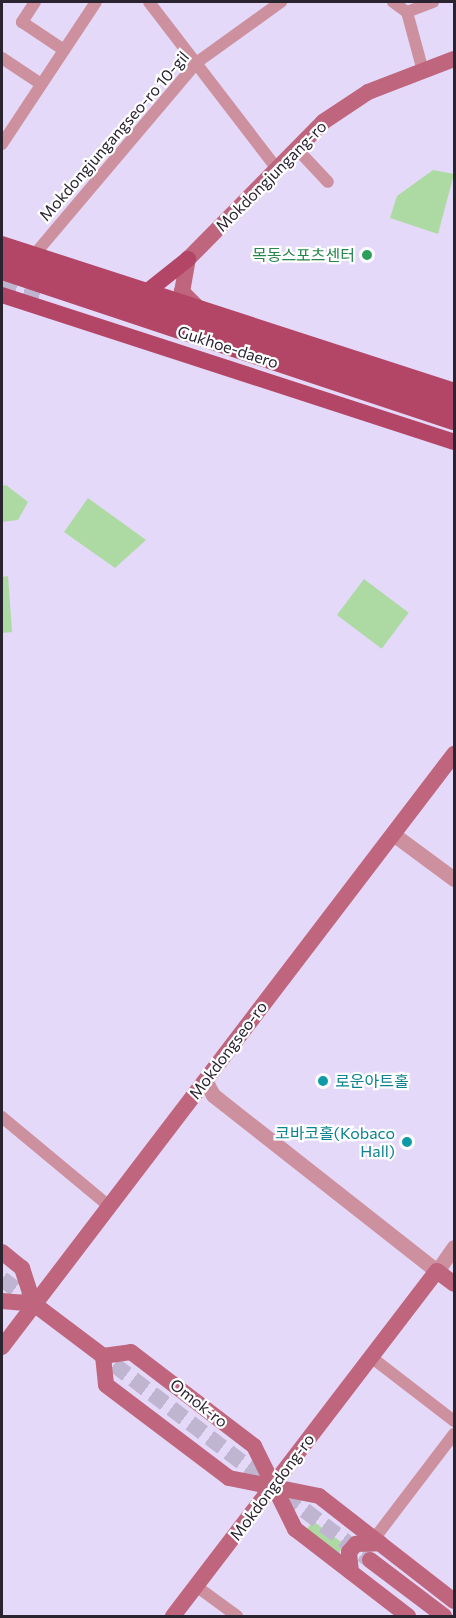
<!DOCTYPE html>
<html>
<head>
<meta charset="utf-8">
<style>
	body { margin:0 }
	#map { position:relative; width:456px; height:1618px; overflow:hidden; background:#e5d9f9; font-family:Commissioner,"Noto Sans KR",sans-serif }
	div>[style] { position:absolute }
	.green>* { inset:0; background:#addaa2; transform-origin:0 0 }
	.secondary-tunnel>* { height:16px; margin-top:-8px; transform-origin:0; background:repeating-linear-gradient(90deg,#bfb5d1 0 16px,transparent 0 24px) }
	.trunk-tunnel>* { height:16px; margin-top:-8px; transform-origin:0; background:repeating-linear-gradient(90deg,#bfb5d1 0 16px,transparent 0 24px) }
	.minor>* { height:12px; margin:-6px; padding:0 6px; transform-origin:6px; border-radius:6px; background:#cd909e }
	.tertiary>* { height:15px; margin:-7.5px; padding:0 7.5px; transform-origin:7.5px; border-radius:7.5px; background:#cd909e }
	.secondary>* { height:16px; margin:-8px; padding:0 8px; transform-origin:8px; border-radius:8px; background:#bf667e }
	.primary>* { height:16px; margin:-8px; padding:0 8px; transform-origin:8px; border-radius:8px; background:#b34667 }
	.dots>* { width:16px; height:16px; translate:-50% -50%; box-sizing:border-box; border:3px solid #fff; border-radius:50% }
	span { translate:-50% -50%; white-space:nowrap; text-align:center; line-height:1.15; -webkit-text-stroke:4.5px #fff; paint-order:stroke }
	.street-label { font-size:16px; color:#292430 }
	.leisure-label { font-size:16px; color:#27864d }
	.right { translate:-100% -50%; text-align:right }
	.culture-label { font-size:16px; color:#0d838f }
	.left { translate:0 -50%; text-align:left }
	.frame { position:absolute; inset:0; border:3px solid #292430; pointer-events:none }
</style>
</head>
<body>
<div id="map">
	<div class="green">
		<div style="clip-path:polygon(433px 170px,454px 174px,438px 234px,390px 218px,397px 196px)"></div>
		<div style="clip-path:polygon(6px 485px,28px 502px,18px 520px,2px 522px,2px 486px)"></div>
		<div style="clip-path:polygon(88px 498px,146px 540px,115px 568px,64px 532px)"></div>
		<div style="clip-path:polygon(8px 576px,12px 632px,2px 633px,2px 577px)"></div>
		<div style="left:364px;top:579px;width:56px;height:45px;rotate:37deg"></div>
		<div style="clip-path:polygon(313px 1521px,344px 1544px,338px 1555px,304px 1533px)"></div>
	</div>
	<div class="secondary-tunnel">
		<div style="left:2px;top:1279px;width:46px;rotate:37.1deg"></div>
		<div style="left:95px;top:1350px;width:346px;rotate:37.4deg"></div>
	</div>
	<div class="trunk-tunnel">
		<div style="left:2px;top:281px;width:46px;rotate:17.7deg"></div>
	</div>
	<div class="minor">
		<div style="left:35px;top:2px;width:24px;rotate:123deg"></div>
		<div style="left:22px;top:22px;width:50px;rotate:33.7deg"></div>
		<div style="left:149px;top:2px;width:210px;rotate:52.5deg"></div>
		<div style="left:393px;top:2px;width:17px;rotate:36deg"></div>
		<div style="left:407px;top:12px;width:61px;rotate:74.8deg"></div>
		<div style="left:407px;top:12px;width:28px;rotate:-21deg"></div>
		<div style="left:2px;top:58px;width:47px;rotate:33.7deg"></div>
		<div style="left:2px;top:144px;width:170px;rotate:-56.5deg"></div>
		<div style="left:297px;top:149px;width:45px;rotate:46.8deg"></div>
		<div style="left:34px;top:255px;width:251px;rotate:-49.8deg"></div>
		<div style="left:196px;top:63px;width:105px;rotate:-35.7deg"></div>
		<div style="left:2px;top:1117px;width:139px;rotate:39.8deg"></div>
		<div style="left:371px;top:1357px;width:105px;rotate:37.6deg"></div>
		<div style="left:374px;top:1539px;width:132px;rotate:-52.7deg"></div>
		<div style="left:196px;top:1586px;width:51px;rotate:36.2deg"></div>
	</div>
	<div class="tertiary">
		<div style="left:393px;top:834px;width:76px;rotate:36.4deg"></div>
		<div style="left:205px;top:1080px;width:17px;rotate:62deg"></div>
		<div style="left:213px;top:1095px;width:285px;rotate:38.2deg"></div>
		<div style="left:437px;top:1271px;width:29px;rotate:-55deg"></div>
	</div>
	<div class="secondary">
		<div style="left:198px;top:308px;width:23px;rotate:-135deg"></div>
		<div style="left:182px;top:292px;width:34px;rotate:-80deg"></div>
		<div style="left:188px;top:259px;width:192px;rotate:-45.4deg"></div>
		<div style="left:323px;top:122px;width:54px;rotate:-33.7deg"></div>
		<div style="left:368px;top:92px;width:92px;rotate:-21deg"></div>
		<div style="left:2px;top:1252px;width:26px;rotate:39deg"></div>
		<div style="left:22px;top:1268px;width:38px;rotate:72deg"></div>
		<div style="left:2px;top:1301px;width:32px;rotate:5deg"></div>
		<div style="left:34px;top:1304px;width:86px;rotate:37deg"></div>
		<div style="left:103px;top:1356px;width:29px;rotate:84deg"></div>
		<div style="left:106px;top:1385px;width:154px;rotate:37.1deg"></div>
		<div style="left:229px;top:1478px;width:92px;rotate:11.3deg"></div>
		<div style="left:319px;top:1496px;width:171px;rotate:37.9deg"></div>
		<div style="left:2px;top:1347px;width:746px;rotate:-52.68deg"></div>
		<div style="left:103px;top:1356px;width:28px;rotate:-8deg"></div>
		<div style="left:131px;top:1352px;width:155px;rotate:37.4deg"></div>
		<div style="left:254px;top:1446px;width:93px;rotate:63.7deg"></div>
		<div style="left:295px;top:1529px;width:143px;rotate:37.6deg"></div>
		<div style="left:370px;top:1560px;width:93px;rotate:37.1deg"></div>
		<div style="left:351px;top:1572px;width:20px;rotate:-96deg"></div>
		<div style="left:349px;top:1552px;width:11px;rotate:-49deg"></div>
		<div style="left:356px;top:1544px;width:24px;rotate:-2deg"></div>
		<div style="left:173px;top:1616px;width:434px;rotate:-52.6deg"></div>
		<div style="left:437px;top:1271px;width:21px;rotate:37deg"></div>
	</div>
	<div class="primary">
		<div style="left:2px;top:244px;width:475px;rotate:18deg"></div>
		<div style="left:2px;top:256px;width:476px;rotate:18.4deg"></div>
		<div style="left:2px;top:272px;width:476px;rotate:18.4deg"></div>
		<div style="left:149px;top:290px;width:50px;rotate:-38.5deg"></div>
		<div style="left:2px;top:295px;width:475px;rotate:18deg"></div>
	</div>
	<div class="dots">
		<div style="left:367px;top:255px;background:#2e9e5b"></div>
		<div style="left:323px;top:1081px;background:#0f9aa8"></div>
		<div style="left:407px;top:1142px;background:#0f9aa8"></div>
	</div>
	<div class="street-label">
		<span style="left:114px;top:136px;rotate:-49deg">Mokdongjungangseo-ro 10-gil</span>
		<span style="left:271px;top:176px;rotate:-45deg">Mokdongjungang-ro</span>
		<span style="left:228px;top:347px;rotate:18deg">Gukhoe-daero</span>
		<span style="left:228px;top:1050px;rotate:-53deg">Mokdongseo-ro</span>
		<span style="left:199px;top:1403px;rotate:38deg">Omok-ro</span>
		<span style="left:272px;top:1487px;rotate:-53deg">Mokdongdong-ro</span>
	</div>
	<div class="leisure-label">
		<span class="right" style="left:355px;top:255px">목동스포츠센터</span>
	</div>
	<div class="culture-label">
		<span class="left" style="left:335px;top:1081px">로운아트홀</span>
		<span class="right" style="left:395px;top:1142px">코바코홀(Kobaco<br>Hall)</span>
	</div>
	<div class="frame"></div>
</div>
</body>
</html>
